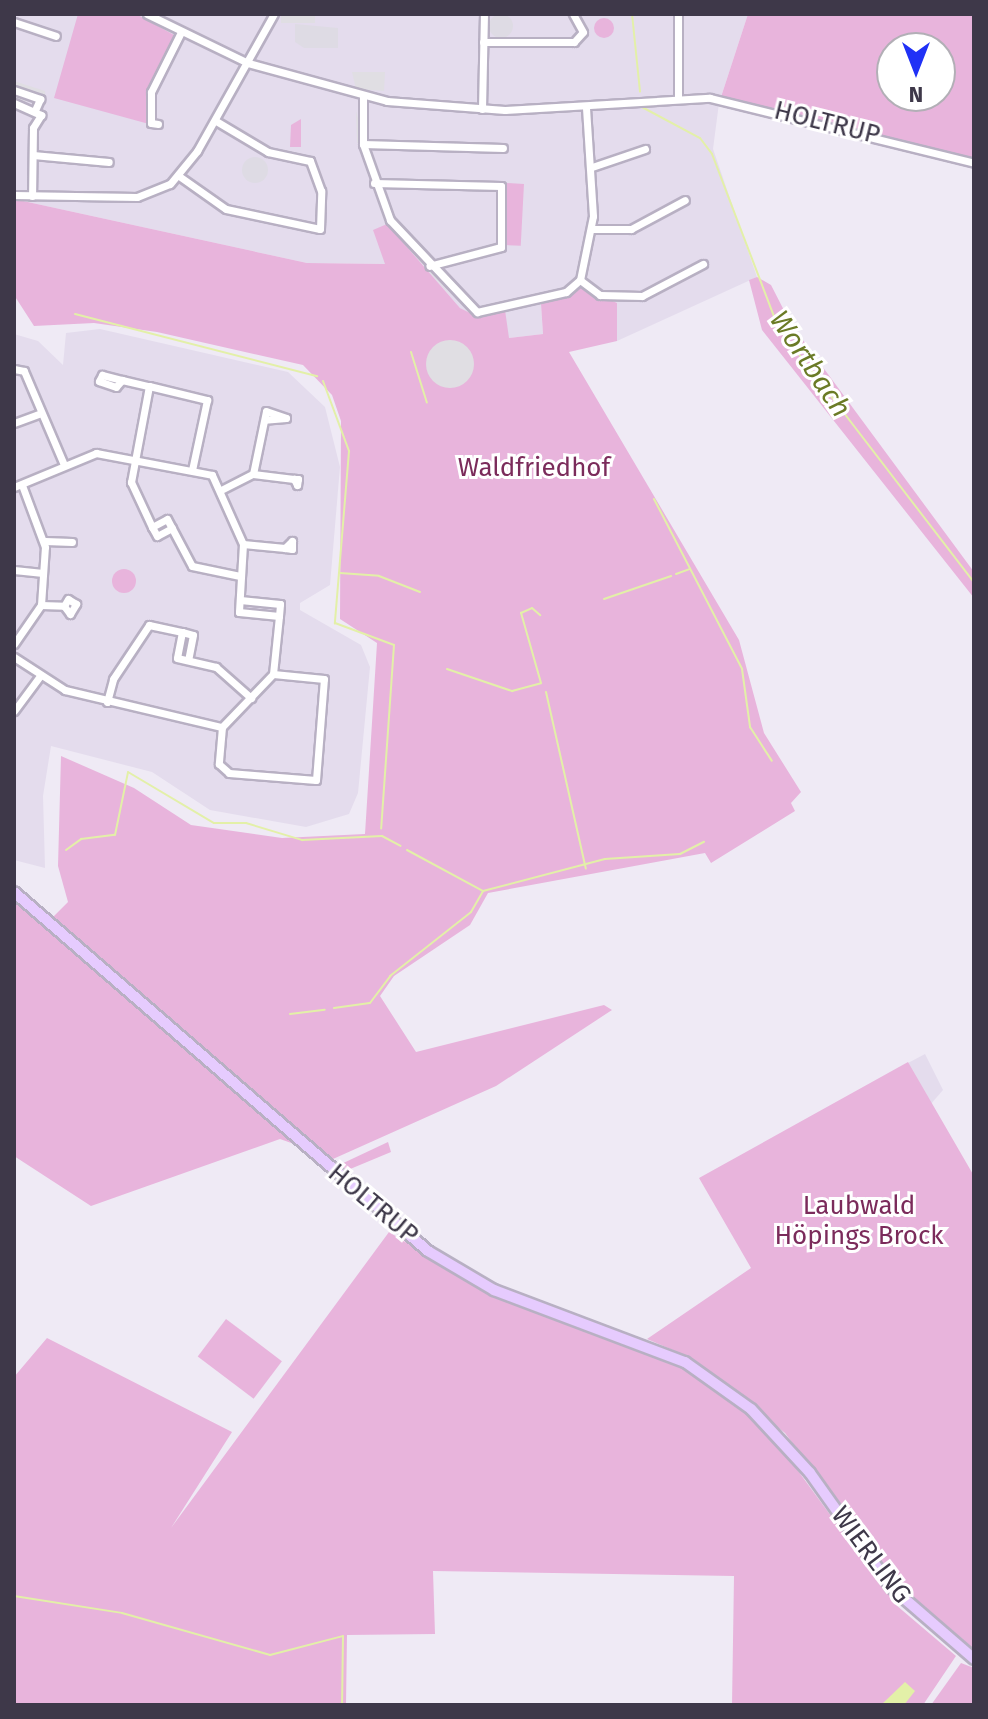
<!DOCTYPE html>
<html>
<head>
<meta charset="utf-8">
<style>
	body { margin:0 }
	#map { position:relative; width:988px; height:1719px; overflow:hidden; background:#efeaf5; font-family:"Fira Sans",sans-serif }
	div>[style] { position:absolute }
	.residential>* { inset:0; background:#e4dced }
	.industrial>* { inset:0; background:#dedbe4 }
	.round { border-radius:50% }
	.green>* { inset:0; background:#e8b4dc; transform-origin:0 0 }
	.parking>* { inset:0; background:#e0dee3; transform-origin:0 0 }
	.water>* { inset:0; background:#e3f0a8 }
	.stream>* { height:2px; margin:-1px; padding:0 1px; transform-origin:1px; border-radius:1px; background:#e3f0a8 }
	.roads { filter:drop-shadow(2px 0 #b8b0c3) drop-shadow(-2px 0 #b8b0c3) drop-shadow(0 2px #b8b0c3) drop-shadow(0 -2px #b8b0c3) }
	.street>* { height:7px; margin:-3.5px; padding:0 3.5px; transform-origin:3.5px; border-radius:3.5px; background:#fff }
	.secondary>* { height:10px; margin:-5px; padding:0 5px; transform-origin:5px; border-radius:5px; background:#e6cbfe }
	span { translate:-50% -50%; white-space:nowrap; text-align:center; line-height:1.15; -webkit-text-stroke:6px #fff; paint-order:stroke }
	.street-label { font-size:26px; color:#3e3849 }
	.park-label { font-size:26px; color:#7b2b5b }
	.water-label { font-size:28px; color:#6b7b26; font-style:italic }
	.frame { position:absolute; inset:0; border:16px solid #3e3849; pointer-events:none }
	.north { position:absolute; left:876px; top:32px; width:80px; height:80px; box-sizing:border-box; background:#fff; border:2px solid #b2afb6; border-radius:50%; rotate:180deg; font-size:22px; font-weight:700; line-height:32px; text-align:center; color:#3e3849 }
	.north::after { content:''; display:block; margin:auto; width:28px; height:36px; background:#2031f6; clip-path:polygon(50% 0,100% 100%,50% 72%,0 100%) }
</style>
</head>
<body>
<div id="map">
	<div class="residential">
		<div style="clip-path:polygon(14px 14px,748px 14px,719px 103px,713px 149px,757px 277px,617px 341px,617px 303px,582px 286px,541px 304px,543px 334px,509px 338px,460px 308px,387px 225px,386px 264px,307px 263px,14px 199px)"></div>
		<div style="clip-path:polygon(100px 329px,288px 372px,325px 407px,340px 467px,330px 585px,300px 603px,300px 610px,361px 645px,370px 667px,358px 793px,349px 814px,306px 827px,210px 810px,152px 772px,51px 746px,43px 796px,45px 868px,14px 860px,14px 334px,38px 341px,63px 365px,66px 333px)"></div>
		<div style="clip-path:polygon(925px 1054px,943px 1090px,930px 1105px,908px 1063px)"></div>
	</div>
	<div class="industrial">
		<div class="round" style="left:489px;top:14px;width:24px;height:24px"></div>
		<div style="clip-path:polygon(295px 24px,338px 28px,338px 48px,304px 48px,295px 42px)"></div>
		<div class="round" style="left:242px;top:157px;width:26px;height:26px"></div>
	</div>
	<div class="green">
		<div style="clip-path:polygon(78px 14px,136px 14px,174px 35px,146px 92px,149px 124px,54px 98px)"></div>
		<div style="clip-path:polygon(evenodd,748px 14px,974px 14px,974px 158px,721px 97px,748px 14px,892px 48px,940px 48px,940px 96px,892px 96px,892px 48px)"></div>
		<div class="round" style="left:594px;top:18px;width:20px;height:20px"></div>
		<div style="clip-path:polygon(301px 119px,301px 147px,290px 147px,291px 125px)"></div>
		<div style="left:507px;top:183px;width:17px;height:62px;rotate:3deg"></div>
		<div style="clip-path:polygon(14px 199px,307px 263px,385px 264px,373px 230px,387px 224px,460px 308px,476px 316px,505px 310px,509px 338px,543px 334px,541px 304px,582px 286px,617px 303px,617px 341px,569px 352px,739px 640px,764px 733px,801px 792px,791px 803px,795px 811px,711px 863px,705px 853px,488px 893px,470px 925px,394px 976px,380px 996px,416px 1052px,604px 1005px,612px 1010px,496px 1086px,333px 1159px,53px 917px,68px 902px,58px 866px,61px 756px,134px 788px,191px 825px,282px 838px,365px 834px,377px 643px,340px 619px,341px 421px,332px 395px,303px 365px,157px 332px,94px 323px,34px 326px,14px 295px)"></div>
		<div style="clip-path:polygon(757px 277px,771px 285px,791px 324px,974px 572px,974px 598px,762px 330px,749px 280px)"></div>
		<div class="round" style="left:112px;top:569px;width:24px;height:24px"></div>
		<div style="clip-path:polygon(14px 898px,294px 1144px,280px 1139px,91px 1206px,14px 1156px)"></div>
		<div style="clip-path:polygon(908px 1062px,974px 1176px,974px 1654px,906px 1597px,785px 1433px,689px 1357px,647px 1339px,751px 1268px,699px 1178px)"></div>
		<div style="clip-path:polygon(388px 1142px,391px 1152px,343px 1172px,337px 1166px)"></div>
		<div style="clip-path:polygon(389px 1232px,491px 1295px,682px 1366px,747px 1414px,777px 1442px,896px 1605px,956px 1656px,923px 1705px,732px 1705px,734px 1576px,433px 1571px,435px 1634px,347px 1635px,346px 1705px,14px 1705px,14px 1377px,47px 1338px,232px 1432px,171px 1528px)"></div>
		<div style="left:226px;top:1319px;width:70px;height:47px;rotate:37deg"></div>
		<div style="clip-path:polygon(961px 1663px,974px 1668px,974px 1705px,931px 1705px)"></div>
	</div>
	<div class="parking">
		<div style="left:281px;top:14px;width:34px;height:9px"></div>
		<div style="clip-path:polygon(352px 72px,385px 72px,384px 91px,356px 89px)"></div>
		<div style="clip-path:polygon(14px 81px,45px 91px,46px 105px,14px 99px)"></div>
		<div style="clip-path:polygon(356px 111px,384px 213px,455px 301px,386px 223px,357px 141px)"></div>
		<div class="round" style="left:426px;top:340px;width:48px;height:48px"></div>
	</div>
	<div class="water">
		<div style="clip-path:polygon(905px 1682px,915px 1691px,904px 1705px,881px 1705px)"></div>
	</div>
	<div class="stream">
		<div style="left:632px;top:14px;width:78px;rotate:84.1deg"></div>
		<div style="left:640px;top:106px;width:68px;rotate:28.1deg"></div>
		<div style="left:700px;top:138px;width:20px;rotate:53deg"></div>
		<div style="left:712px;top:154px;width:185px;rotate:69.1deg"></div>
		<div style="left:778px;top:327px;width:322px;rotate:52.5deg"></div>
		<div style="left:75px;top:314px;width:250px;rotate:14.4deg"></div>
		<div style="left:411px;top:352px;width:53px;rotate:72.6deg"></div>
		<div style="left:323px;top:381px;width:75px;rotate:69.6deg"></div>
		<div style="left:349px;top:451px;width:173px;rotate:94.7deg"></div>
		<div style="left:335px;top:623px;width:63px;rotate:20.4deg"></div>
		<div style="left:394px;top:645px;width:184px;rotate:94deg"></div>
		<div style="left:654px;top:499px;width:191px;rotate:62.6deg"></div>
		<div style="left:742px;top:669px;width:59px;rotate:82.1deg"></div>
		<div style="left:750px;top:727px;width:40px;rotate:57.1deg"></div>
		<div style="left:340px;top:573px;width:39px;rotate:4deg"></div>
		<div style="left:379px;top:576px;width:44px;rotate:21.3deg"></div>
		<div style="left:676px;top:574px;width:15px;rotate:-20deg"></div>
		<div style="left:604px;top:599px;width:71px;rotate:-18.9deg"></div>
		<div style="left:447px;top:669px;width:69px;rotate:18.7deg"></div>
		<div style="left:512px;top:691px;width:30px;rotate:-15deg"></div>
		<div style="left:541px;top:683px;width:73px;rotate:-105.9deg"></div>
		<div style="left:521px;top:613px;width:12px;rotate:-24deg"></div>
		<div style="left:532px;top:608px;width:11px;rotate:41deg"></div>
		<div style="left:546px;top:692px;width:181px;rotate:77.3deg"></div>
		<div style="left:66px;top:850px;width:19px;rotate:-36deg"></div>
		<div style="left:81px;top:839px;width:34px;rotate:-7deg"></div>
		<div style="left:115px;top:835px;width:64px;rotate:-78.3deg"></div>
		<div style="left:128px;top:772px;width:100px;rotate:30.7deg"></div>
		<div style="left:214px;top:823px;width:32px"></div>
		<div style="left:246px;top:823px;width:59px;rotate:16.9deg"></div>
		<div style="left:302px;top:840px;width:80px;rotate:-2.9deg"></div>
		<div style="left:382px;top:836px;width:21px;rotate:28deg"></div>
		<div style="left:407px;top:850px;width:86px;rotate:28.3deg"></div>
		<div style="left:334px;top:1008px;width:36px;rotate:-8deg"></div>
		<div style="left:370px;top:1003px;width:34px;rotate:-53deg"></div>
		<div style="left:390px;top:976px;width:103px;rotate:-38.3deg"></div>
		<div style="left:471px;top:912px;width:24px;rotate:-60deg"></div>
		<div style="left:483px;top:891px;width:126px;rotate:-14.7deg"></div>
		<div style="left:605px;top:859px;width:75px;rotate:-3.8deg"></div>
		<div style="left:680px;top:854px;width:27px;rotate:-27deg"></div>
		<div style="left:290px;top:1014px;width:35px;rotate:-7deg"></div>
		<div style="left:14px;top:1596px;width:109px;rotate:8.9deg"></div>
		<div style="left:122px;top:1613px;width:154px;rotate:15.8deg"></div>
		<div style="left:270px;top:1655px;width:75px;rotate:-14.6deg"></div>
		<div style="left:343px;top:1636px;width:69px;rotate:90.8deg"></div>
	</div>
	<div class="roads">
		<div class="street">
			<div style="left:147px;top:14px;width:112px;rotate:25.9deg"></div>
			<div style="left:248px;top:63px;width:144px;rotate:15.3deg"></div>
			<div style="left:387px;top:101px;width:118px;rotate:4.4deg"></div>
			<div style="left:505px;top:110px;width:205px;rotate:-3.4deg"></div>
			<div style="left:710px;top:98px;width:272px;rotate:13.8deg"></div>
			<div style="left:14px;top:22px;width:44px;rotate:18.4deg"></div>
			<div style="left:483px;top:42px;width:91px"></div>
			<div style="left:574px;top:42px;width:13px;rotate:-48deg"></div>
			<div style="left:583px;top:32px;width:21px;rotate:-119deg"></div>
			<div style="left:14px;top:90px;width:28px;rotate:19deg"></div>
			<div style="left:40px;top:99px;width:12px;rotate:114deg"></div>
			<div style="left:363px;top:96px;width:48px;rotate:90deg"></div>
			<div style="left:363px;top:144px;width:81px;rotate:70.4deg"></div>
			<div style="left:390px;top:220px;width:127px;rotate:46.6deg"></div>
			<div style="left:477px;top:312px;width:91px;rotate:-12.7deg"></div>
			<div style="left:566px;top:292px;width:18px;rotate:-41deg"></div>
			<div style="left:580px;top:280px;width:65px;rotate:-78.5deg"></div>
			<div style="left:593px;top:216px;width:108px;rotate:-93.7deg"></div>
			<div style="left:678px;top:97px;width:83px;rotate:-90deg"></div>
			<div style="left:14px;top:103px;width:30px;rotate:24deg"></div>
			<div style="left:41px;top:115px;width:15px;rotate:122deg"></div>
			<div style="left:33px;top:128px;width:68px;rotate:90.8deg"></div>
			<div style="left:482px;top:109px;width:95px;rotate:-88.8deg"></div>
			<div style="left:158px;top:124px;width:7px;rotate:-172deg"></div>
			<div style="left:151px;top:123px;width:31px;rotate:-90deg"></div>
			<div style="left:151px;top:92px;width:67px;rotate:-63.4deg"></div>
			<div style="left:363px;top:144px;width:140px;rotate:1.6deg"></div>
			<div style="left:33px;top:155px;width:76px;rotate:5.3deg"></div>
			<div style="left:592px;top:167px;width:56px;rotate:-18.8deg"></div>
			<div style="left:179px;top:176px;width:57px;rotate:35.1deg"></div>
			<div style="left:226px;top:209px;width:96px;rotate:12deg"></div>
			<div style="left:320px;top:229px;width:38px;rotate:-88deg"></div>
			<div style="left:321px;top:191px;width:32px;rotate:-110deg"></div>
			<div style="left:310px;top:161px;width:43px;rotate:-167.9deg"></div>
			<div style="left:268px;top:152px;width:61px;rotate:-149.2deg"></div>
			<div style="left:374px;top:183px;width:127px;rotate:1.4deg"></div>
			<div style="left:501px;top:186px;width:61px;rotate:90deg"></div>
			<div style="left:501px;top:247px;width:74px;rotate:165.2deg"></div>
			<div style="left:14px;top:195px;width:123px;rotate:0.9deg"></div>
			<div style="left:137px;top:197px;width:35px;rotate:-22deg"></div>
			<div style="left:170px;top:184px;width:43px;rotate:-50.7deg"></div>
			<div style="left:197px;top:151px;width:157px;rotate:-60.7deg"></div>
			<div style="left:592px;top:229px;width:39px"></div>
			<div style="left:631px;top:229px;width:61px;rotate:-28.2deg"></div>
			<div style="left:580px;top:280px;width:25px;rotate:37deg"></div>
			<div style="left:600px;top:295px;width:42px;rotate:1.4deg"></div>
			<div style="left:642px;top:296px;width:69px;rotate:-27.7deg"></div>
			<div style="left:14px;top:369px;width:10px;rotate:11deg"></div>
			<div style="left:24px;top:371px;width:102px;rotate:66.9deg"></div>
			<div style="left:122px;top:380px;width:9px;rotate:131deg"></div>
			<div style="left:116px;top:387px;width:18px;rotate:-161deg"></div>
			<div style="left:99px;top:381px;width:7px;rotate:-63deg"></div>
			<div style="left:102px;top:375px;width:21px;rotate:14deg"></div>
			<div style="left:122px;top:380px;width:28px;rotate:13deg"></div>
			<div style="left:149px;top:386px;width:60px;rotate:13.6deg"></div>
			<div style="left:207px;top:400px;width:72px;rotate:102.1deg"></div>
			<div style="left:149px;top:386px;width:98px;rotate:100.6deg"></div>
			<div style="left:131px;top:482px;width:50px;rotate:65deg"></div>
			<div style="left:14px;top:423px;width:29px;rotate:-20deg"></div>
			<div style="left:253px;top:474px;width:64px;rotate:-78.3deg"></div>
			<div style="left:266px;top:411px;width:21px;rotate:19deg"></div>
			<div style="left:286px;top:418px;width:21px;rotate:175deg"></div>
			<div style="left:14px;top:487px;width:89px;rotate:-22.5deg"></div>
			<div style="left:96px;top:453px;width:118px;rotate:10.7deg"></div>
			<div style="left:212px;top:475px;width:76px;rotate:65.8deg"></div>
			<div style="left:243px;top:544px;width:68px;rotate:93.4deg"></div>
			<div style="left:239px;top:612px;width:40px;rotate:5.7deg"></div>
			<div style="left:279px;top:616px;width:12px;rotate:-85deg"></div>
			<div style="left:280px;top:604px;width:40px;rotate:-174.3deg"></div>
			<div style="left:221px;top:490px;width:36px;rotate:-27deg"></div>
			<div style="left:253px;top:474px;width:41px;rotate:7deg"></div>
			<div style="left:294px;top:479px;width:4px"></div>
			<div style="left:298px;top:479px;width:6px;rotate:99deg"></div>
			<div style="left:297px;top:485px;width:7px;rotate:-117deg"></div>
			<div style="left:172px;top:528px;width:17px;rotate:152deg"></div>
			<div style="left:157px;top:536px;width:10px;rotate:-119deg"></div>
			<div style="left:152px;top:527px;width:17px;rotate:-28deg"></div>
			<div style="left:167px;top:519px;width:53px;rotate:62deg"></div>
			<div style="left:192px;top:566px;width:49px;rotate:11.8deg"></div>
			<div style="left:45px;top:541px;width:27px;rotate:2deg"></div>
			<div style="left:243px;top:544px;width:42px;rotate:5.4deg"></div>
			<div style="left:285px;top:548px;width:7px;rotate:8deg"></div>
			<div style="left:292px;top:549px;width:8px;rotate:-90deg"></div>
			<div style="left:292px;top:541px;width:10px;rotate:135deg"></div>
			<div style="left:14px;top:570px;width:29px;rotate:6deg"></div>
			<div style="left:41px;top:605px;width:23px;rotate:2deg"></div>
			<div style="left:64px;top:606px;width:10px;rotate:53deg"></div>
			<div style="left:70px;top:614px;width:12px;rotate:-59deg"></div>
			<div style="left:76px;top:604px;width:9px;rotate:-148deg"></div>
			<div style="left:68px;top:599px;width:8px;rotate:120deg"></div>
			<div style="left:182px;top:632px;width:11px;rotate:15deg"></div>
			<div style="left:193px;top:635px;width:25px;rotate:101deg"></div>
			<div style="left:14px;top:644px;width:47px;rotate:-55.3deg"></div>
			<div style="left:41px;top:605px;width:58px;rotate:-86.1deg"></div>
			<div style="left:45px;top:547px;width:66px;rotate:-110.4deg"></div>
			<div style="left:14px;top:657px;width:61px;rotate:32.9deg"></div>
			<div style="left:65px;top:690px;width:161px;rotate:13.3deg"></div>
			<div style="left:222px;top:727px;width:74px;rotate:-46.1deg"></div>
			<div style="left:273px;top:674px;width:58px;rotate:-84.1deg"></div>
			<div style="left:107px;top:702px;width:24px;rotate:-75deg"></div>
			<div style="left:113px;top:679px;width:65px;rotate:-56.3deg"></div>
			<div style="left:149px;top:625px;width:34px;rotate:12deg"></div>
			<div style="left:182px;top:632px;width:26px;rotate:101deg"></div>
			<div style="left:177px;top:658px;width:40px;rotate:13deg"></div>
			<div style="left:216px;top:667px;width:47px;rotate:41.5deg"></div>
			<div style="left:14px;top:711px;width:44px;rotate:-53.4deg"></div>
			<div style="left:222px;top:727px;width:37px;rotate:95deg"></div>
			<div style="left:219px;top:764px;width:13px;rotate:42deg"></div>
			<div style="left:229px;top:773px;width:87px;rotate:4.6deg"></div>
			<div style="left:316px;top:780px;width:101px;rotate:-85.5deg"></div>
			<div style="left:324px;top:679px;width:51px;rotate:-174.4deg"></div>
		</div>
		<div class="secondary">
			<div style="left:14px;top:892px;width:548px;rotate:40.93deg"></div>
			<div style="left:428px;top:1251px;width:77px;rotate:30.6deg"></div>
			<div style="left:494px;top:1290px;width:204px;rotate:20.7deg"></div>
			<div style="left:685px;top:1362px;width:81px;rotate:35.5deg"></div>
			<div style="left:751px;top:1409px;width:87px;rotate:47.3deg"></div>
			<div style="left:810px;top:1473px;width:140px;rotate:54.6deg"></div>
			<div style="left:891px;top:1587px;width:110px;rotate:40.9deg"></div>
		</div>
	</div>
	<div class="street-label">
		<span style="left:827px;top:123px;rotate:14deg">HOLTRUP</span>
		<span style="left:373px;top:1204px;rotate:40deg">HOLTRUP</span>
		<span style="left:871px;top:1555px;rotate:53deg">WIERLING</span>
	</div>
	<div class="park-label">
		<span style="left:534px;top:468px">Waldfriedhof</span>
		<span style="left:859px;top:1221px">Laubwald<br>Höpings Brock</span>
	</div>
	<div class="water-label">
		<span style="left:810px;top:364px;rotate:56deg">Wortbach</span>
	</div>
	<div class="frame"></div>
	<div class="north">N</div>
</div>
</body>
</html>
